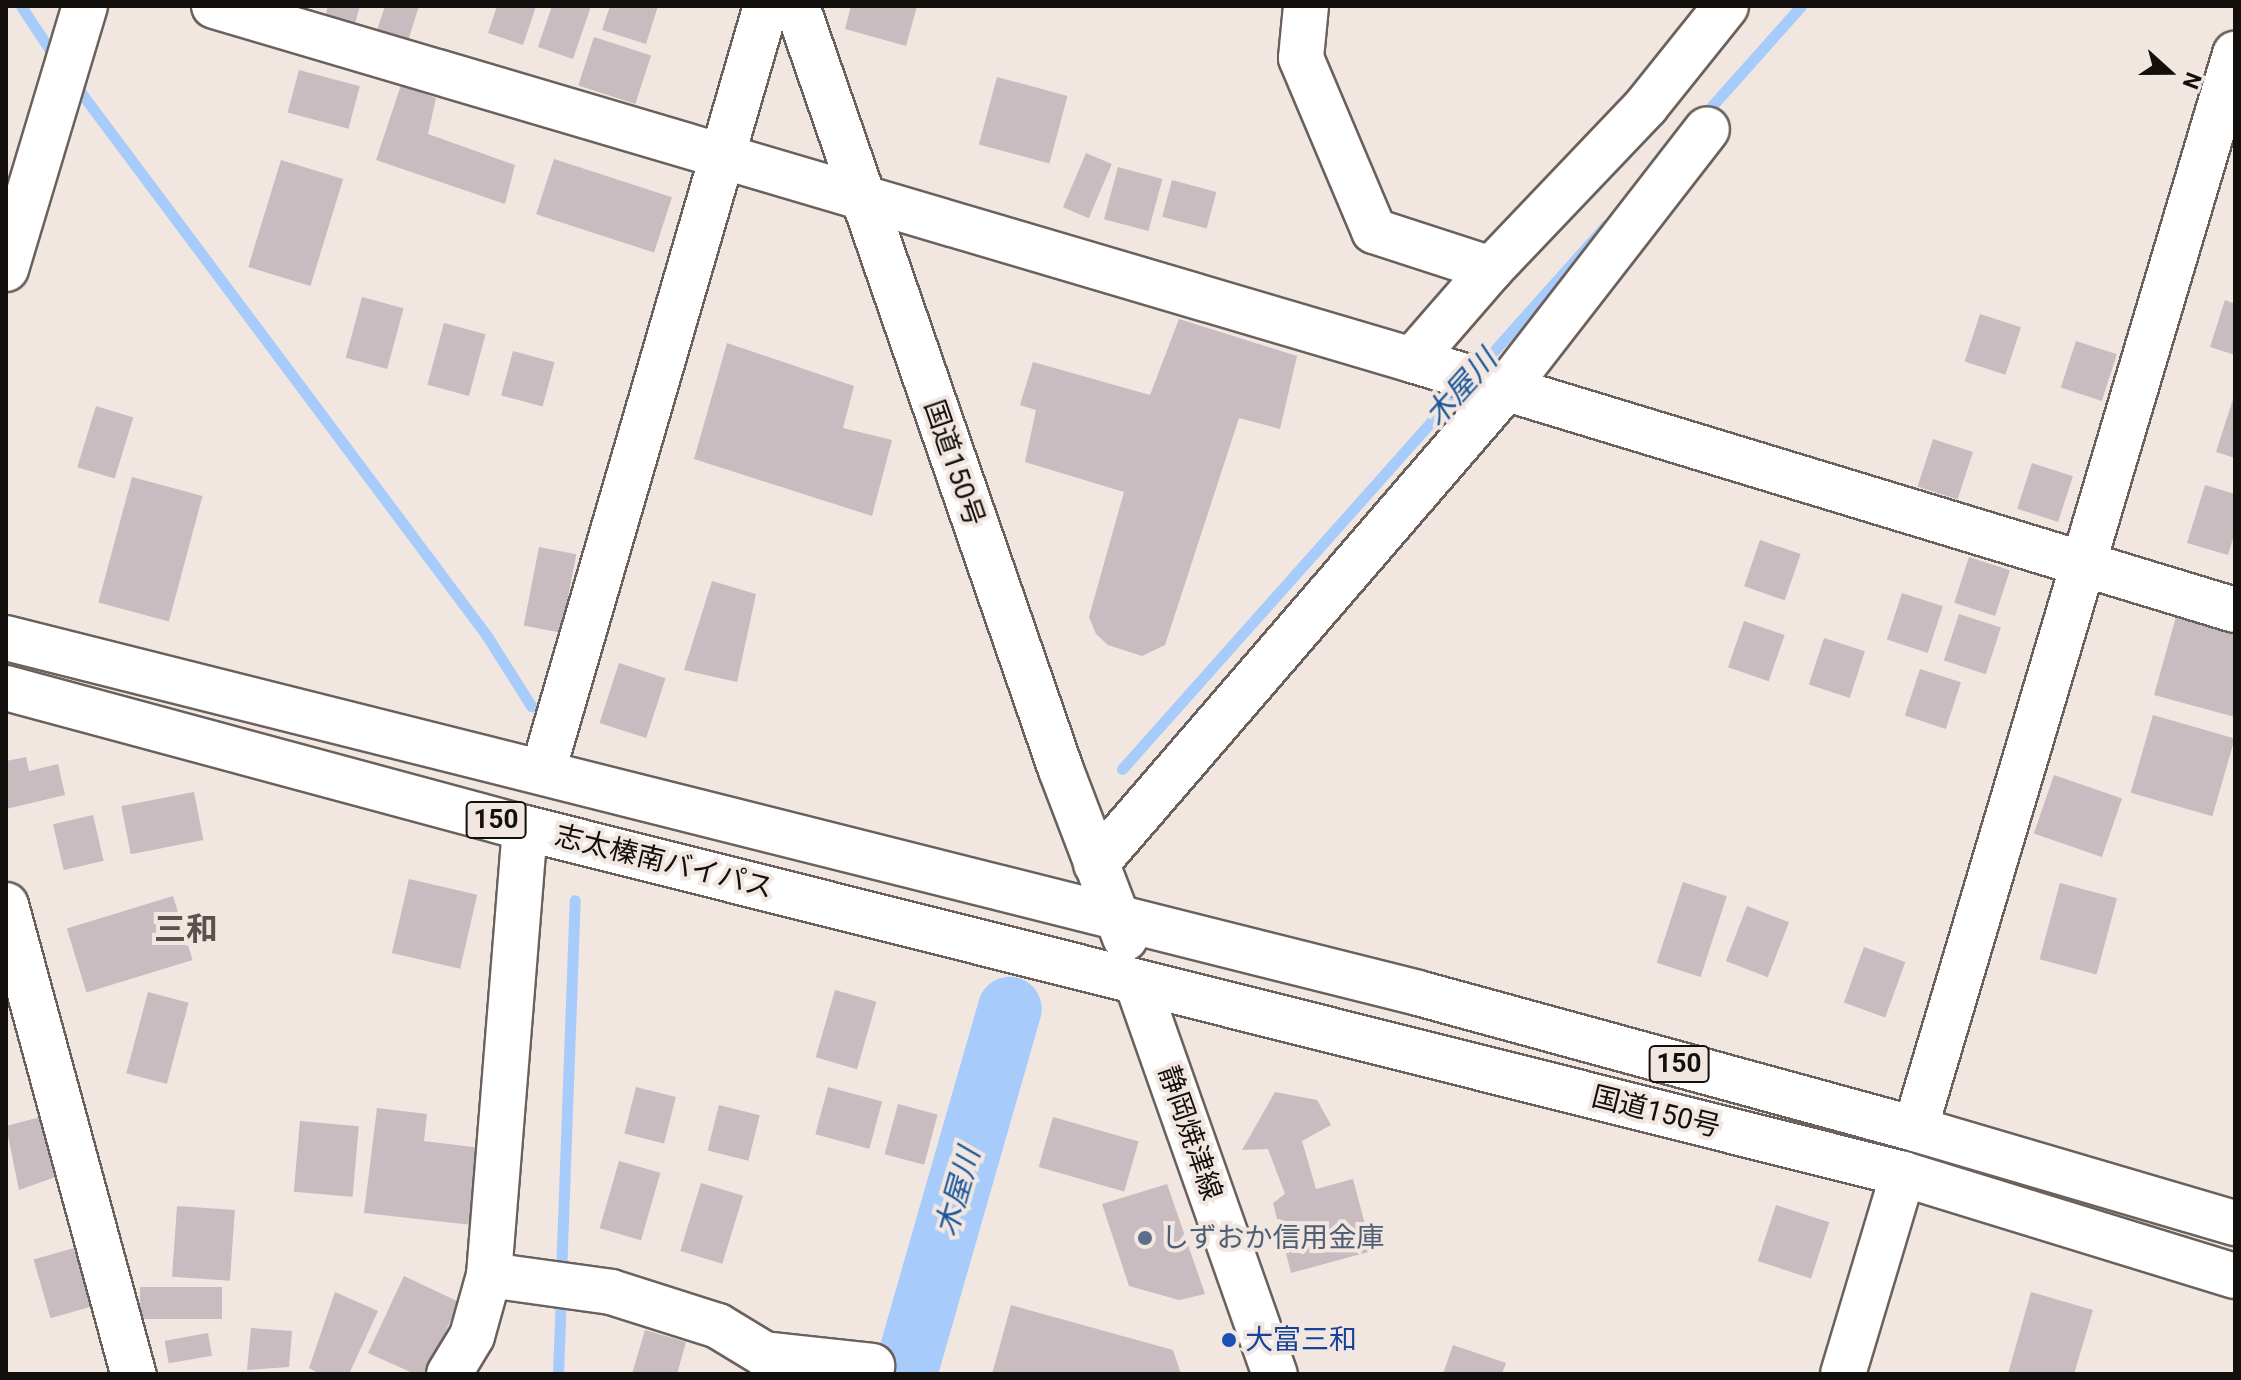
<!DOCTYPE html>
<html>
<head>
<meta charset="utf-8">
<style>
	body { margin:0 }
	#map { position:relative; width:2241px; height:1380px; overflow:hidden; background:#f1e6e0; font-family:Roboto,"Noto Sans JP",sans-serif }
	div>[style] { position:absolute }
	.stream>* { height:11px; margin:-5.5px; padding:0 5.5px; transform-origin:5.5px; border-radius:5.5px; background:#a7ccfb }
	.river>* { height:64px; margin:-32px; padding:0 32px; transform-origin:32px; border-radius:32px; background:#a7ccfb }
	.building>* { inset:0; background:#c8bcc1; transform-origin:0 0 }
	.roads { filter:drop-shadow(2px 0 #6b615c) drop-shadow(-2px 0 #6b615c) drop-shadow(0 2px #6b615c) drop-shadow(0 -2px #6b615c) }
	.minor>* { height:44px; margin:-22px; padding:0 22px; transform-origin:22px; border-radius:22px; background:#fff }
	.major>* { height:44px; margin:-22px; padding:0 22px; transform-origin:22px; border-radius:22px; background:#fff }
	.highway>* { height:44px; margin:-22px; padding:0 22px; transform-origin:22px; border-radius:22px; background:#fff }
	.dots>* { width:22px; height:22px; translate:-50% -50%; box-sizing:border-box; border:4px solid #f1e6e0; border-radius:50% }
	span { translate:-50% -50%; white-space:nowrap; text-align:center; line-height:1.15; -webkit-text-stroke:8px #f1e6e0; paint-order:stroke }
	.shield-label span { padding:2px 6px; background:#f1e6e0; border:2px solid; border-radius:6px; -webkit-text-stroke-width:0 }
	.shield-label { font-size:26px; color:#130f0d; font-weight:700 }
	.street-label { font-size:28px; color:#130f0d }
	.service-label { font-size:28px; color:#4e5e75 }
	.left { translate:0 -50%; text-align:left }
	.transit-label { font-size:28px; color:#164399 }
	.water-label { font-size:30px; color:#1a569a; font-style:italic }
	.quarter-label { font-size:32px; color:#5b514c; font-weight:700 }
	.frame { position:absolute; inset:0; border:8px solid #130f0d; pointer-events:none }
	.north { position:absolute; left:2129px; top:32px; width:80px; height:80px; -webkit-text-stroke:6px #f1e6e0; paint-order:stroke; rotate:111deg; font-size:22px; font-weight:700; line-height:32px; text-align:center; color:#130f0d }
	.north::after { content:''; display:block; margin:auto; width:28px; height:36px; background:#130f0d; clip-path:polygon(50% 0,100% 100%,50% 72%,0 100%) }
</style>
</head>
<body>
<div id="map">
	<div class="stream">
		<div style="left:21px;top:6px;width:64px;rotate:56.6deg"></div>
		<div style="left:73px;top:82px;width:692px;rotate:53.23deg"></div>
		<div style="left:487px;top:636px;width:83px;rotate:57.8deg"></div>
		<div style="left:1703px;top:116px;width:147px;rotate:-48.3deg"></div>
		<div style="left:1477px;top:370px;width:194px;rotate:-48.3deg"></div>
		<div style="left:1122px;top:769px;width:513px;rotate:-48.32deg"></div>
		<div style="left:561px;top:1275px;width:375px;rotate:-87.9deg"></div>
		<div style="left:558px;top:1374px;width:82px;rotate:-87.9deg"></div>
	</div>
	<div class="river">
		<div style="left:905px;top:1374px;width:380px;rotate:-74deg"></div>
	</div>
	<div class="building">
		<div style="clip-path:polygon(328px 6px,360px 6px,353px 31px,324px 22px)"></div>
		<div style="clip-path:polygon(385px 6px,419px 6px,408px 41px,377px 30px)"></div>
		<div style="clip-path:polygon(497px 6px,536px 6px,523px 45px,488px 33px)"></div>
		<div style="clip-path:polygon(552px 6px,591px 6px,573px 59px,538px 47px)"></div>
		<div style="clip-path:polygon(610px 6px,658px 6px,646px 44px,602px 30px)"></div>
		<div style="clip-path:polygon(851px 6px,917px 6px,906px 46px,845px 29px)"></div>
		<div style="left:594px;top:37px;width:60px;height:51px;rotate:18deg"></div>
		<div style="left:299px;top:70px;width:63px;height:44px;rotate:15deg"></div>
		<div style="left:997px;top:77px;width:73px;height:70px;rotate:15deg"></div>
		<div style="clip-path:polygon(401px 85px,436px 98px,428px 134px,515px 165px,505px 204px,376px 160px)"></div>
		<div style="left:1086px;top:153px;width:28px;height:59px;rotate:23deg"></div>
		<div style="left:554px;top:159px;width:124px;height:58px;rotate:18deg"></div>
		<div style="left:281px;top:160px;width:65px;height:112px;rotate:17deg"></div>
		<div style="left:1118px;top:167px;width:46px;height:54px;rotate:15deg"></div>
		<div style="left:1172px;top:180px;width:46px;height:38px;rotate:15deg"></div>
		<div style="left:362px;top:297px;width:43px;height:63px;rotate:15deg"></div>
		<div style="clip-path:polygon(2225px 300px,2235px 304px,2235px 355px,2210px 347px)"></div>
		<div style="left:1980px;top:314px;width:43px;height:50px;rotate:18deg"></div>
		<div style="clip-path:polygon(1179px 319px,1297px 356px,1280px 429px,1239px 418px,1165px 645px,1142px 656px,1108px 645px,1096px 634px,1089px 617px,1124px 492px,1025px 462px,1036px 410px,1020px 405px,1033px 362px,1150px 395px)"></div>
		<div style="left:444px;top:323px;width:43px;height:64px;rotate:15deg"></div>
		<div style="left:2076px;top:341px;width:43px;height:49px;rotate:18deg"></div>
		<div style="clip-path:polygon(727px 343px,854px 386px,843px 428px,892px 440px,872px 516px,694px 459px)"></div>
		<div style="left:513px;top:351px;width:43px;height:46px;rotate:15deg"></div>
		<div style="clip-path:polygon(2235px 393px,2235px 458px,2216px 452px)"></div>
		<div style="left:96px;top:406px;width:39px;height:64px;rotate:17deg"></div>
		<div style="left:1933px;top:439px;width:42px;height:50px;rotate:18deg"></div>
		<div style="left:2032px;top:463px;width:43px;height:48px;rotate:18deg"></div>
		<div style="left:132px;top:477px;width:73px;height:130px;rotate:15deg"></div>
		<div style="clip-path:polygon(2205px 485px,2235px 494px,2235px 532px,2228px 555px,2187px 543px)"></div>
		<div style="left:1760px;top:540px;width:43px;height:49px;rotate:19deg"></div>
		<div style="left:539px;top:547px;width:38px;height:80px;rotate:11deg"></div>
		<div style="left:1969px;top:557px;width:43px;height:48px;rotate:18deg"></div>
		<div style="clip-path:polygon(712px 581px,756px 594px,737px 682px,684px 670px)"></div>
		<div style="left:1902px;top:593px;width:43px;height:49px;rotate:18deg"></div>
		<div style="left:1959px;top:614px;width:44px;height:49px;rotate:18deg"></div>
		<div style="clip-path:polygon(2176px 617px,2235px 634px,2235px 717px,2154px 695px)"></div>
		<div style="left:1744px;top:621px;width:43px;height:49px;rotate:19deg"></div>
		<div style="left:1824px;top:638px;width:43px;height:49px;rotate:18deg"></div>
		<div style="left:619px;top:663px;width:49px;height:63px;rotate:18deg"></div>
		<div style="left:1920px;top:669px;width:43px;height:49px;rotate:18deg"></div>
		<div style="left:2153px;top:715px;width:85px;height:81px;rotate:16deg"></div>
		<div style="clip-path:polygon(26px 757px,29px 771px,58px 764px,65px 795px,6px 809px,6px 761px)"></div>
		<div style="left:2054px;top:775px;width:72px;height:62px;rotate:19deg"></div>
		<div style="left:194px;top:792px;width:49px;height:74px;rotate:79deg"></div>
		<div style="left:93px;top:815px;width:47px;height:41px;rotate:77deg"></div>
		<div style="left:409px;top:879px;width:70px;height:76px;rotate:13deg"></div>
		<div style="left:1683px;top:882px;width:46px;height:85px;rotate:18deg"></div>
		<div style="left:2060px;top:883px;width:59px;height:79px;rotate:15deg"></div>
		<div style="left:173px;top:896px;width:67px;height:111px;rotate:73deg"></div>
		<div style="left:1747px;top:906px;width:45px;height:59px;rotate:21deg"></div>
		<div style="left:1864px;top:947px;width:44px;height:59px;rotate:20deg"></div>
		<div style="left:835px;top:990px;width:43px;height:70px;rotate:16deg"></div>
		<div style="left:148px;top:992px;width:42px;height:84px;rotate:15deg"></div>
		<div style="left:636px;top:1087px;width:41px;height:48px;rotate:14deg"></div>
		<div style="left:828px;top:1087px;width:56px;height:49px;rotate:15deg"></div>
		<div style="clip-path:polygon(1275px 1092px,1317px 1100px,1331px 1125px,1302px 1141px,1316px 1189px,1353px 1179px,1372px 1251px,1291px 1273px,1273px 1203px,1285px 1194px,1268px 1149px,1242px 1150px)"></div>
		<div style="left:898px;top:1104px;width:41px;height:52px;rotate:15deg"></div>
		<div style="left:719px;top:1105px;width:42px;height:47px;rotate:14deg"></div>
		<div style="clip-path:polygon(377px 1108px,427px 1114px,424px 1141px,481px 1148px,472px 1225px,364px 1213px)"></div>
		<div style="clip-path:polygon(44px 1116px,61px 1175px,19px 1190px,6px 1126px)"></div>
		<div style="left:1053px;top:1117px;width:89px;height:52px;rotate:16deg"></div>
		<div style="left:300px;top:1121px;width:59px;height:71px;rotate:5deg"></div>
		<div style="left:619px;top:1161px;width:43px;height:70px;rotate:16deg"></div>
		<div style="left:701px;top:1183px;width:44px;height:71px;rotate:17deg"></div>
		<div style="clip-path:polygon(1167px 1184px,1205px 1294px,1179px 1300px,1129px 1286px,1102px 1204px)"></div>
		<div style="left:1776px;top:1205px;width:56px;height:59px;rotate:18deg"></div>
		<div style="left:177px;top:1206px;width:58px;height:71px;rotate:4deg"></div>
		<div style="left:74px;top:1248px;width:61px;height:42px;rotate:74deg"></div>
		<div style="clip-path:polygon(404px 1276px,459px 1302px,426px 1374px,415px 1374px,368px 1353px)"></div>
		<div style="left:140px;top:1287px;width:82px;height:32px"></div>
		<div style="clip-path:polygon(335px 1292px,378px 1311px,349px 1374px,320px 1374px,309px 1368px)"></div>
		<div style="clip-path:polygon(2031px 1292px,2093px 1310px,2074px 1374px,2008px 1374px)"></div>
		<div style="clip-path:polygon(1011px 1305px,1173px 1350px,1181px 1374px,992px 1374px)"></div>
		<div style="clip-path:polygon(251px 1328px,292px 1331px,289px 1367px,247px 1370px)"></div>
		<div style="clip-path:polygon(645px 1330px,686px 1342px,677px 1374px,632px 1374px)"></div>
		<div style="left:208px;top:1333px;width:23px;height:44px;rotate:80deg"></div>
		<div style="clip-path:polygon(1453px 1345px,1506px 1363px,1502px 1374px,1443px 1374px)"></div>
	</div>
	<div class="roads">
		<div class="minor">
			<div style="left:214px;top:6px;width:1249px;rotate:16.46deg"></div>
			<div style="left:1412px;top:360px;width:860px;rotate:16.9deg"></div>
			<div style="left:1306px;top:6px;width:52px;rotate:95.5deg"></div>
			<div style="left:1301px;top:58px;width:188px;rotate:67.1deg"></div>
			<div style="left:1374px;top:231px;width:123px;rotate:18deg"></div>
			<div style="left:6px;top:269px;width:275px;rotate:-73.3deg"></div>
			<div style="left:1412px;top:360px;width:121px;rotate:-49deg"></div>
			<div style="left:1491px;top:269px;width:225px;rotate:-46.4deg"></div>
			<div style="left:1646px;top:106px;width:128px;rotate:-51.3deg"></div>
			<div style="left:543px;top:771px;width:797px;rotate:-73.75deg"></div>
			<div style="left:1096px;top:864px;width:625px;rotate:-49.22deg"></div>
			<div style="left:1504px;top:391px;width:331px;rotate:-52.2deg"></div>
			<div style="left:6px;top:905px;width:486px;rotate:74.8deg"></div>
			<div style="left:1915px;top:1129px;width:1122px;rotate:-73.42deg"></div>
			<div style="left:489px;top:1275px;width:123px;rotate:7.9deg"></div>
			<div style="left:611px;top:1292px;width:112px;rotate:17.6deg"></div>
			<div style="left:718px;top:1326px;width:54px;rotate:31.3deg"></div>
			<div style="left:764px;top:1354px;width:109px;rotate:6.3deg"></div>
			<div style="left:449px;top:1374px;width:44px;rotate:-58.8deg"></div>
			<div style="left:472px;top:1336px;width:63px;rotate:-74.4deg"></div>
			<div style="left:489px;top:1275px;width:448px;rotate:-85.4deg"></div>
			<div style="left:1843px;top:1374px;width:209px;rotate:-73.3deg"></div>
		</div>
		<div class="major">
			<div style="left:1137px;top:983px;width:415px;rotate:70.6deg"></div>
		</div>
		<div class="highway">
			<div style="left:797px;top:6px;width:808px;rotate:70.94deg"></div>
			<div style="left:1061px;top:770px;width:180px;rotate:69.1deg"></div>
			<div style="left:6px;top:638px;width:1456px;rotate:14.11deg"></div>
			<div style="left:1418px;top:993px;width:515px;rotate:15.3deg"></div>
			<div style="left:1915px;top:1129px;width:334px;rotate:16.4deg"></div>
			<div style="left:6px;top:688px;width:538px;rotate:15.1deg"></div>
			<div style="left:525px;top:828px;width:1421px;rotate:14.09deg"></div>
			<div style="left:1903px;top:1174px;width:347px;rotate:17.1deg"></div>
		</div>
	</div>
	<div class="dots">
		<div style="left:1145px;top:1238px;background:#5c6f8a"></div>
		<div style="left:1229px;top:1340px;background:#1a4fb4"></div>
	</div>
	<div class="shield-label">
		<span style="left:496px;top:820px">150</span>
		<span style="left:1679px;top:1064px">150</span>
	</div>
	<div class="street-label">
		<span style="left:954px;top:463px;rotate:71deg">国道150号</span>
		<span style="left:664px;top:862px;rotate:14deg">志太榛南バイパス</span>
		<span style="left:1656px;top:1112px;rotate:14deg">国道150号</span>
		<span style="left:1190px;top:1133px;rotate:71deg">静岡焼津線</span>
	</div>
	<div class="service-label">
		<span class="left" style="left:1161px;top:1238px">しずおか信用金庫</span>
	</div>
	<div class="transit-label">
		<span class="left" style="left:1245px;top:1340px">大富三和</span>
	</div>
	<div class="water-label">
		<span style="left:1461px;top:388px;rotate:-48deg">木屋川</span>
		<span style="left:958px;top:1192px;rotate:-74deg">木屋川</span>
	</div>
	<div class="quarter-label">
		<span style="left:186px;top:929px">三和</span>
	</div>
	<div class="frame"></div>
	<div class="north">N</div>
</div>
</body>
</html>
